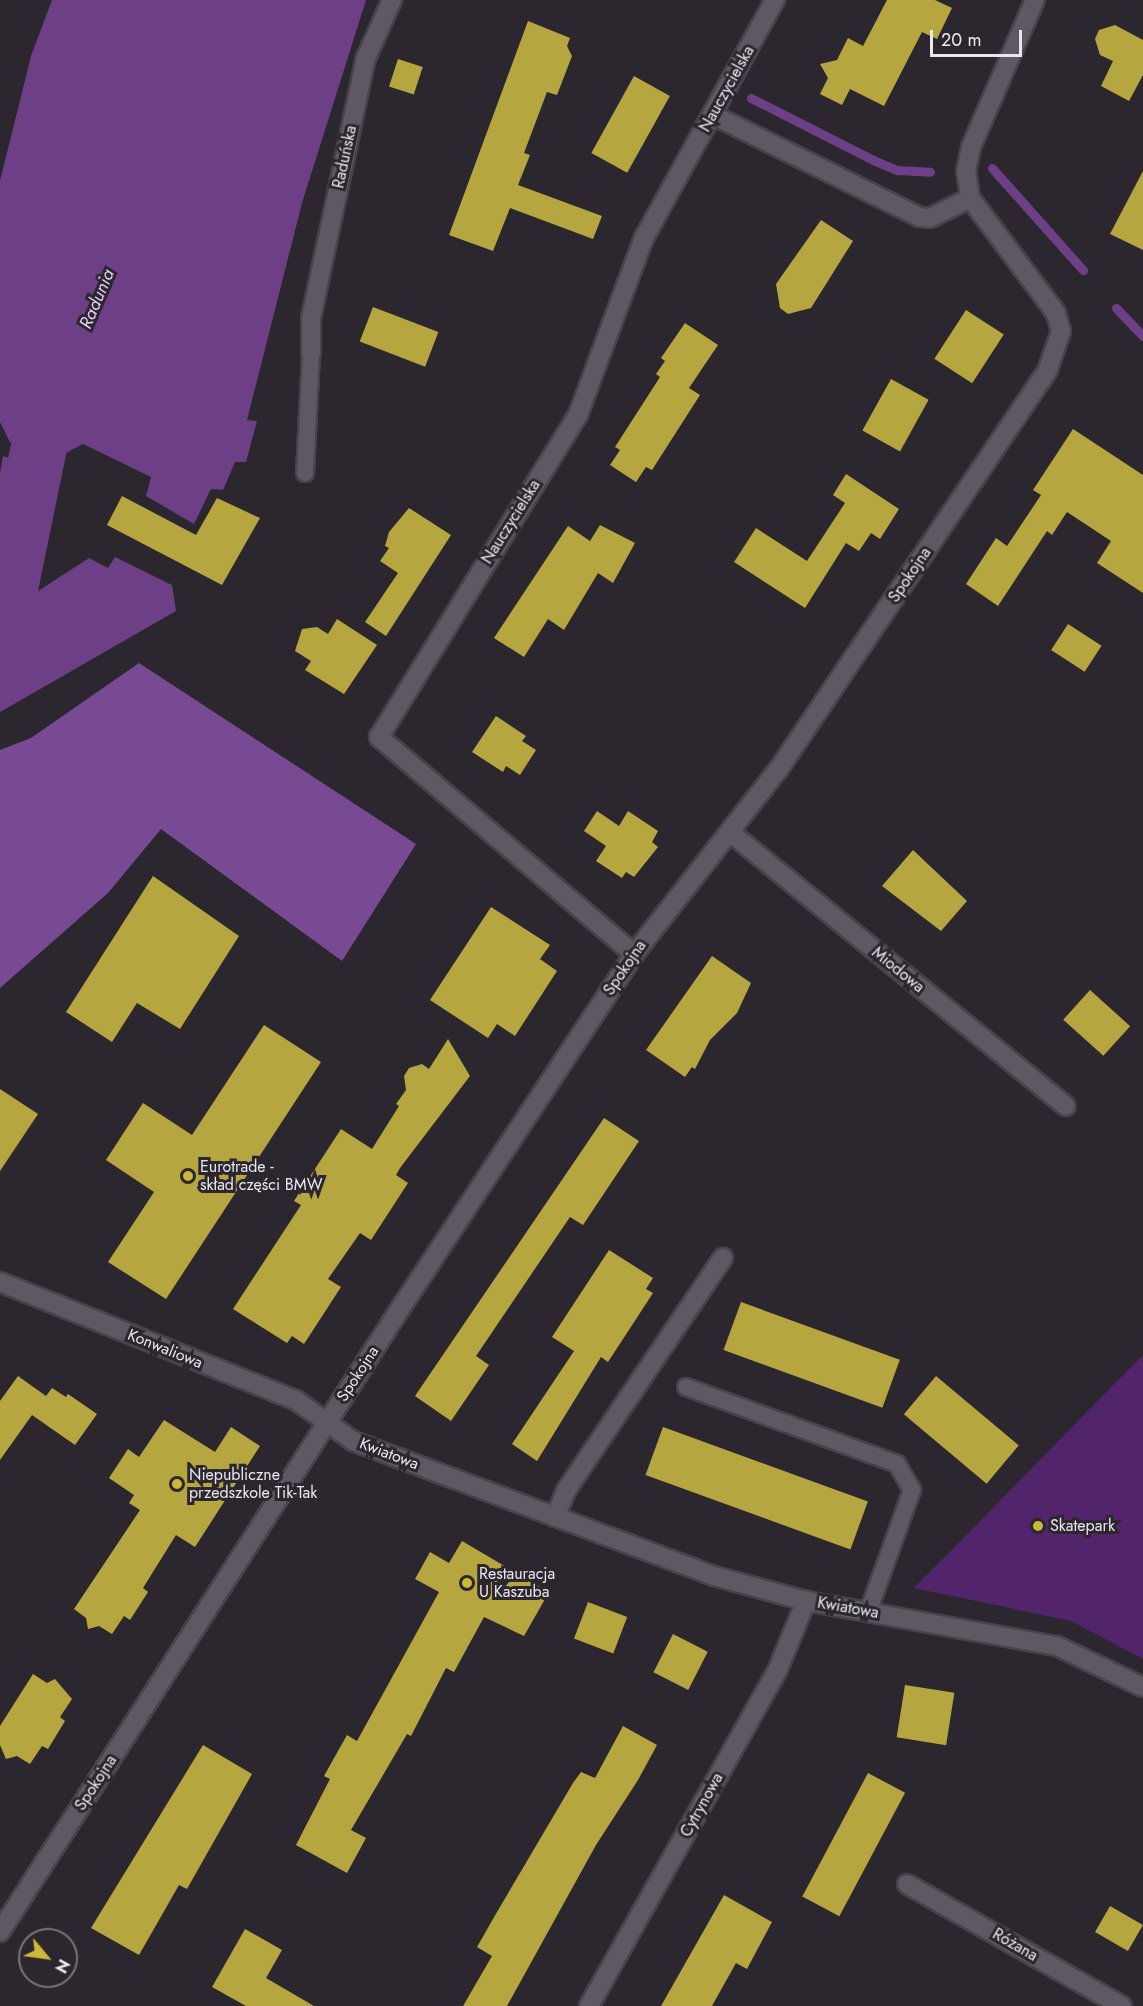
<!DOCTYPE html>
<html>
<head>
<meta charset="utf-8">
<style>
	body { margin:0 }
	#map { position:relative; width:1143px; height:2006px; overflow:hidden; background:#2c272f; font-family:Jost,sans-serif }
	div>[style] { position:absolute }
	.green>* { inset:0; background:#52246b }
	.forest>* { inset:0; background:#784a93 }
	.water>* { inset:0; background:#6d3f87 }
	.stream>* { height:9px; margin:-4.5px; padding:0 4.5px; transform-origin:4.5px; border-radius:4.5px; background:#6d3f87 }
	.river>* { height:56px; margin:-28px; padding:0 28px; transform-origin:28px; border-radius:28px; background:#6d3f87 }
	.building>* { inset:0; background:#b6a640; transform-origin:0 0 }
	.roads { filter:drop-shadow(2px 0 #47434a) drop-shadow(-2px 0 #47434a) drop-shadow(0 2px #47434a) drop-shadow(0 -2px #47434a) }
	.lane>* { height:16px; margin:-8px; padding:0 8px; transform-origin:8px; border-radius:8px; background:#5d5861 }
	.street>* { height:18px; margin:-9px; padding:0 9px; transform-origin:9px; border-radius:9px; background:#5d5861 }
	.dots>* { width:16px; height:16px; translate:-50% -50%; box-sizing:border-box; border:3px solid #2c272f; border-radius:50% }
	span { translate:-50% -50%; white-space:nowrap; text-align:center; line-height:1.15; -webkit-text-stroke:6px #2c272f; paint-order:stroke }
	.street-label { font-size:16px; color:#e9e6ec }
	.poi-label { font-size:16px; color:#e9e6ec }
	.left { translate:0 -50%; text-align:left }
	.water-label { font-size:18px; color:#e5ccf5; font-style:italic }
	.north { position:absolute; left:18px; top:1928px; width:60px; height:60px; box-sizing:border-box; background:#2c272f; border:2px solid #78737b; border-radius:50%; rotate:119deg; font-size:16px; font-weight:700; line-height:24px; text-align:center; color:#e9e6ec }
	.north::after { content:''; display:block; margin:auto; width:21px; height:27px; background:#ccb938; clip-path:polygon(50% 0,100% 100%,50% 72%,0 100%) }
	.scale { position:absolute; left:930px; top:30px; width:92px; height:27px; box-sizing:border-box; border:3px solid #e9e6ec; border-top:0; padding-left:8px; font-size:18px; line-height:21px; white-space:nowrap; color:#e9e6ec; -webkit-text-stroke:4px #2c272f; paint-order:stroke }
</style>
</head>
<body>
<div id="map">
	<div class="green">
		<div style="clip-path:polygon(1143px 1355px,1143px 1659px,1071px 1621px,914px 1588px)"></div>
	</div>
	<div class="forest">
		<div style="clip-path:polygon(139px 663px,416px 844px,342px 961px,161px 829px,108px 893px,0 988px,0 750px,31px 738px)"></div>
	</div>
	<div class="water">
		<div style="clip-path:polygon(52px 0,366px 0,302px 203px,247px 420px,257px 421px,246px 462px,235px 462px,223px 490px,211px 489px,194px 524px,146px 496px,151px 477px,83px 444px,58px 457px,10px 442px,0 422px,0 181px,31px 56px)"></div>
		<div style="clip-path:polygon(3px 456px,58px 472px,35px 593px,89px 558px,108px 568px,115px 557px,172px 585px,176px 611px,0 712px,0 473px)"></div>
	</div>
	<div class="stream">
		<div style="left:751px;top:98px;width:137px;rotate:26.9deg"></div>
		<div style="left:873px;top:160px;width:26px;rotate:23deg"></div>
		<div style="left:897px;top:170px;width:33px;rotate:3deg"></div>
		<div style="left:992px;top:168px;width:137px;rotate:48.3deg"></div>
		<div style="left:1116px;top:308px;width:39px;rotate:46deg"></div>
	</div>
	<div class="river">
		<div style="left:0;top:637px;width:209px;rotate:-78.4deg"></div>
		<div style="left:42px;top:432px;width:56px;rotate:-68deg"></div>
	</div>
	<div class="building">
		<div style="clip-path:polygon(887px 0,935px 0,952px 8px,937px 39px,922px 32px,884px 106px,850px 89px,842px 105px,820px 94px,828px 78px,820px 64px,837px 60px,848px 38px,863px 46px)"></div>
		<div style="clip-path:polygon(528px 21px,570px 38px,567px 46px,572px 56px,557px 95px,547px 92px,524px 153px,530px 155px,518px 185px,602px 216px,593px 239px,510px 208px,493px 251px,449px 235px)"></div>
		<div style="clip-path:polygon(1115px 25px,1143px 40px,1143px 75px,1129px 101px,1101px 86px,1113px 61px,1100px 55px,1095px 39px,1099px 30px)"></div>
		<div style="left:398px;top:59px;width:26px;height:29px;rotate:18deg"></div>
		<div style="left:634px;top:76px;width:41px;height:88px;rotate:29deg"></div>
		<div style="clip-path:polygon(1143px 171px,1143px 250px,1110px 234px)"></div>
		<div style="clip-path:polygon(821px 220px,853px 241px,811px 308px,788px 314px,780px 308px,776px 284px)"></div>
		<div style="left:373px;top:307px;width:70px;height:37px;rotate:21deg"></div>
		<div style="left:966px;top:310px;width:45px;height:58px;rotate:33deg"></div>
		<div style="clip-path:polygon(685px 323px,718px 345px,689px 388px,700px 395px,652px 470px,646px 467px,636px 482px,610px 465px,620px 450px,615px 447px,660px 377px,656px 374px,665px 361px,661px 358px)"></div>
		<div style="left:891px;top:379px;width:43px;height:59px;rotate:29deg"></div>
		<div style="clip-path:polygon(1073px 429px,1143px 475px,1143px 593px,1097px 563px,1111px 541px,1067px 512px,1052px 535px,1047px 531px,998px 606px,966px 584px,996px 538px,1007px 546px,1041px 495px,1033px 490px)"></div>
		<div style="clip-path:polygon(846px 474px,899px 509px,880px 539px,871px 533px,859px 551px,846px 543px,805px 608px,734px 562px,756px 528px,807px 561px,845px 503px,833px 495px)"></div>
		<div style="clip-path:polygon(122px 496px,196px 535px,217px 498px,260px 518px,222px 585px,107px 525px)"></div>
		<div style="clip-path:polygon(409px 508px,451px 535px,386px 636px,365px 622px,398px 573px,380px 561px,389px 548px,385px 546px,389px 532px)"></div>
		<div style="clip-path:polygon(600px 525px,635px 543px,613px 583px,598px 573px,564px 630px,548px 619px,524px 657px,494px 638px,568px 526px,590px 541px)"></div>
		<div style="clip-path:polygon(337px 619px,377px 645px,344px 694px,305px 670px,311px 661px,295px 651px,302px 629px,317px 627px,328px 634px)"></div>
		<div style="left:1068px;top:624px;width:40px;height:31px;rotate:33deg"></div>
		<div style="clip-path:polygon(496px 716px,526px 736px,522px 741px,536px 750px,520px 775px,506px 766px,503px 772px,472px 752px)"></div>
		<div style="clip-path:polygon(597px 811px,619px 826px,628px 811px,658px 831px,652px 842px,658px 847px,634px 877px,626px 872px,622px 878px,596px 861px,606px 846px,584px 831px)"></div>
		<div style="clip-path:polygon(913px 850px,967px 901px,941px 931px,882px 886px)"></div>
		<div style="clip-path:polygon(153px 876px,239px 936px,180px 1029px,137px 1003px,112px 1042px,66px 1012px)"></div>
		<div style="clip-path:polygon(491px 907px,550px 945px,540px 959px,557px 971px,515px 1036px,497px 1024px,488px 1038px,430px 1000px)"></div>
		<div style="clip-path:polygon(712px 956px,751px 983px,737px 1013px,710px 1040px,695px 1069px,692px 1067px,685px 1077px,646px 1050px)"></div>
		<div style="left:1090px;top:990px;width:54px;height:40px;rotate:42deg"></div>
		<div style="clip-path:polygon(264px 1025px,321px 1062px,166px 1299px,108px 1262px,154px 1192px,106px 1160px,143px 1103px,192px 1135px)"></div>
		<div style="clip-path:polygon(448px 1039px,470px 1076px,400px 1168px,396px 1175px,408px 1183px,371px 1240px,360px 1233px,328px 1279px,341px 1287px,304px 1344px,292px 1336px,287px 1343px,233px 1309px,301px 1205px,294px 1201px,341px 1129px,372px 1149px,399px 1106px,396px 1104px,406px 1090px,404px 1076px,409px 1068px,422px 1064px,429px 1069px)"></div>
		<div style="clip-path:polygon(0 1089px,38px 1114px,0 1171px)"></div>
		<div style="clip-path:polygon(604px 1118px,639px 1141px,583px 1225px,570px 1217px,476px 1356px,489px 1365px,451px 1421px,415px 1396px)"></div>
		<div style="clip-path:polygon(609px 1250px,653px 1278px,646px 1289px,653px 1293px,608px 1362px,601px 1357px,537px 1461px,512px 1444px,574px 1351px,552px 1337px)"></div>
		<div style="left:741px;top:1302px;width:169px;height:51px;rotate:20deg"></div>
		<div style="clip-path:polygon(18px 1376px,46px 1396px,52px 1388px,66px 1397px,68px 1394px,97px 1414px,75px 1445px,32px 1415px,0 1460px,0 1401px)"></div>
		<div style="left:936px;top:1376px;width:108px;height:50px;rotate:40deg"></div>
		<div style="clip-path:polygon(164px 1420px,215px 1452px,231px 1427px,260px 1446px,195px 1547px,176px 1535px,143px 1588px,148px 1592px,130px 1620px,124px 1616px,112px 1634px,99px 1626px,88px 1629px,86px 1618px,74px 1609px,140px 1510px,129px 1503px,134px 1495px,109px 1478px,128px 1449px,139px 1457px)"></div>
		<div style="left:663px;top:1427px;width:218px;height:51px;rotate:20deg"></div>
		<div style="clip-path:polygon(462px 1541px,549px 1592px,524px 1636px,484px 1617px,454px 1672px,446px 1668px,411px 1736px,407px 1734px,351px 1830px,366px 1838px,347px 1873px,296px 1845px,330px 1779px,324px 1776px,347px 1735px,357px 1741px,439px 1592px,415px 1579px,430px 1552px,449px 1563px)"></div>
		<div style="left:588px;top:1602px;width:42px;height:39px;rotate:21deg"></div>
		<div style="left:673px;top:1634px;width:39px;height:43px;rotate:27deg"></div>
		<div style="clip-path:polygon(33px 1674px,47px 1683px,55px 1679px,72px 1699px,60px 1717px,65px 1721px,48px 1749px,42px 1746px,30px 1764px,17px 1756px,6px 1759px,0 1745px,0 1726px)"></div>
		<div style="left:905px;top:1685px;width:50px;height:53px;rotate:9deg"></div>
		<div style="clip-path:polygon(623px 1726px,657px 1745px,638px 1780px,596px 1845px,507px 2006px,463px 2006px,492px 1956px,477px 1947px,497px 1912px,573px 1783px,581px 1772px,595px 1778px)"></div>
		<div style="clip-path:polygon(203px 1745px,252px 1774px,187px 1889px,179px 1885px,139px 1955px,91px 1928px)"></div>
		<div style="left:868px;top:1773px;width:42px;height:140px;rotate:28deg"></div>
		<div style="clip-path:polygon(724px 1895px,772px 1922px,747px 1969px,736px 1963px,712px 2006px,661px 2006px)"></div>
		<div style="left:1110px;top:1906px;width:38px;height:30px;rotate:30deg"></div>
		<div style="clip-path:polygon(245px 1929px,282px 1950px,266px 1978px,314px 2006px,246px 2006px,212px 1987px)"></div>
	</div>
	<div class="roads">
		<div class="lane">
			<div style="left:305px;top:473px;width:120px;rotate:-87.1deg"></div>
			<div style="left:686px;top:1387px;width:225px;rotate:20deg"></div>
			<div style="left:897px;top:1464px;width:30px;rotate:60deg"></div>
			<div style="left:912px;top:1490px;width:130px;rotate:109.8deg"></div>
		</div>
		<div class="street">
			<div style="left:713px;top:115px;width:230px;rotate:26.3deg"></div>
			<div style="left:919px;top:217px;width:11px;rotate:5deg"></div>
			<div style="left:930px;top:218px;width:45px;rotate:-26.6deg"></div>
			<div style="left:311px;top:353px;width:35px;rotate:-90deg"></div>
			<div style="left:311px;top:318px;width:266px;rotate:-78.1deg"></div>
			<div style="left:366px;top:58px;width:64px;rotate:-65.9deg"></div>
			<div style="left:731px;top:833px;width:432px;rotate:39.2deg"></div>
			<div style="left:634px;top:954px;width:335px;rotate:-139.6deg"></div>
			<div style="left:379px;top:737px;width:379px;rotate:-58.3deg"></div>
			<div style="left:578px;top:415px;width:189px;rotate:-69.6deg"></div>
			<div style="left:644px;top:238px;width:272px;rotate:-61.2deg"></div>
			<div style="left:0;top:1282px;width:320px;rotate:21.8deg"></div>
			<div style="left:297px;top:1401px;width:69px;rotate:35.5deg"></div>
			<div style="left:353px;top:1441px;width:385px;rotate:20.5deg"></div>
			<div style="left:714px;top:1576px;width:95px;rotate:15.2deg"></div>
			<div style="left:806px;top:1601px;width:255px;rotate:10.2deg"></div>
			<div style="left:1057px;top:1646px;width:95px;rotate:25.5deg"></div>
			<div style="left:555px;top:1517px;width:30px;rotate:-67deg"></div>
			<div style="left:567px;top:1489px;width:279px;rotate:-56deg"></div>
			<div style="left:907px;top:1884px;width:247px;rotate:29.6deg"></div>
			<div style="left:0;top:1932px;width:740px;rotate:-57.3deg"></div>
			<div style="left:400px;top:1309px;width:425px;rotate:-56.6deg"></div>
			<div style="left:634px;top:954px;width:234px;rotate:-52deg"></div>
			<div style="left:778px;top:770px;width:483px;rotate:-56deg"></div>
			<div style="left:1048px;top:369px;width:40px;rotate:-71.1deg"></div>
			<div style="left:1061px;top:331px;width:19px;rotate:-106deg"></div>
			<div style="left:1056px;top:313px;width:144px;rotate:-126.8deg"></div>
			<div style="left:970px;top:198px;width:27px;rotate:-98deg"></div>
			<div style="left:966px;top:171px;width:25px;rotate:-78deg"></div>
			<div style="left:971px;top:147px;width:160px;rotate:-66.5deg"></div>
			<div style="left:589px;top:2006px;width:386px;rotate:-60.7deg"></div>
			<div style="left:778px;top:1669px;width:74px;rotate:-67.6deg"></div>
		</div>
	</div>
	<div class="dots">
		<div style="left:188px;top:1176px;background:#ccb938"></div>
		<div style="left:177px;top:1484px;background:#ccb938"></div>
		<div style="left:1038px;top:1526px;background:#ccb938"></div>
		<div style="left:467px;top:1583px;background:#ccb938"></div>
	</div>
	<div class="street-label">
		<span style="left:727px;top:89px;rotate:-61deg">Nauczycielska</span>
		<span style="left:345px;top:157px;rotate:-78deg">Raduńska</span>
		<span style="left:511px;top:522px;rotate:-58deg">Nauczycielska</span>
		<span style="left:910px;top:575px;rotate:-56deg">Spokojna</span>
		<span style="left:625px;top:968px;rotate:-56deg">Spokojna</span>
		<span style="left:898px;top:970px;rotate:39deg">Miodowa</span>
		<span style="left:165px;top:1349px;rotate:22deg">Konwaliowa</span>
		<span style="left:358px;top:1374px;rotate:-57deg">Spokojna</span>
		<span style="left:389px;top:1454px;rotate:21deg">Kwiatowa</span>
		<span style="left:848px;top:1608px;rotate:10deg">Kwiatowa</span>
		<span style="left:96px;top:1783px;rotate:-57deg">Spokojna</span>
		<span style="left:702px;top:1805px;rotate:-61deg">Cytrynowa</span>
		<span style="left:1015px;top:1945px;rotate:30deg">Różana</span>
	</div>
	<div class="poi-label">
		<span class="left" style="left:200px;top:1176px">Eurotrade -<br>skład części BMW</span>
		<span class="left" style="left:189px;top:1484px">Niepubliczne<br>przedszkole Tik-Tak</span>
		<span class="left" style="left:1050px;top:1526px">Skatepark</span>
		<span class="left" style="left:479px;top:1583px">Restauracja<br>U Kaszuba</span>
	</div>
	<div class="water-label">
		<span style="left:97px;top:299px;rotate:-67deg">Radunia</span>
	</div>
	<div class="north">N</div>
	<div class="scale">20 m</div>
</div>
</body>
</html>
